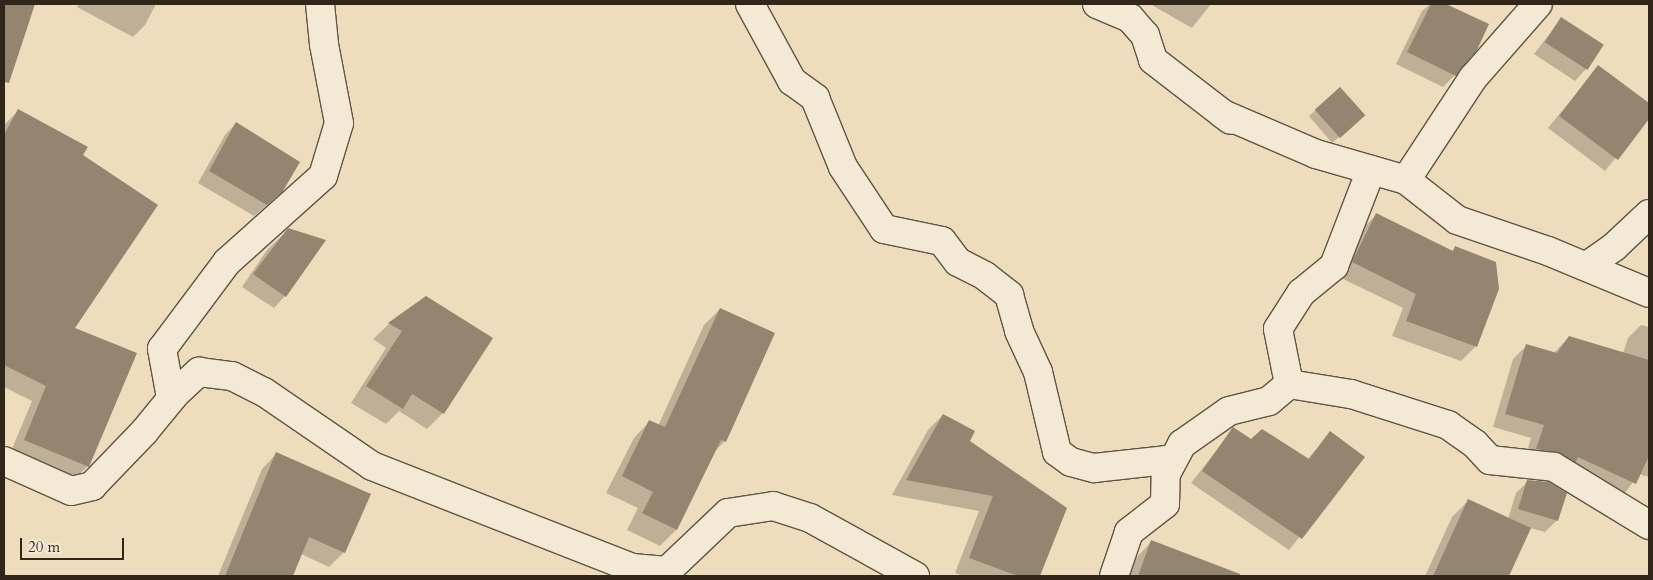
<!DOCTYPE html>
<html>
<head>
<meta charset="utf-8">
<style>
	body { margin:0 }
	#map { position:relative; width:1653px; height:580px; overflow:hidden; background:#eeddbd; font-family:Cardo,serif }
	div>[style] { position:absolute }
	.shadow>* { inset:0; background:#0003 }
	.building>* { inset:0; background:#93856f; transform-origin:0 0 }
	.roads { filter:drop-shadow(1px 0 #605443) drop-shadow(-1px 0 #605443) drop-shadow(0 1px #605443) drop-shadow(0 -1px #605443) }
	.minor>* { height:28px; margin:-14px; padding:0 14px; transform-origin:14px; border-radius:14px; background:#f4e9d4 }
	span { translate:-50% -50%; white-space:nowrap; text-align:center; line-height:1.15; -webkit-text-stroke:4px #f4e9d4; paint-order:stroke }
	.frame { position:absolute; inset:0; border:5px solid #30261a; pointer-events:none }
	.scale { position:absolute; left:20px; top:538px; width:104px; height:22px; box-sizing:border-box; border:2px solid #30261a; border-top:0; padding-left:6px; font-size:15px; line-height:18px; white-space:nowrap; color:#30261a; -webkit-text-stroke:4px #f4e9d4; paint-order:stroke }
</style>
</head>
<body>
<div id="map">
	<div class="shadow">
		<div style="clip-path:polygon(4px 4px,34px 4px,11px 73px,4px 80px)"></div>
		<div style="clip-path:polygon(79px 4px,156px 4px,145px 25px,133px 37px,77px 7px)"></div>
		<div style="clip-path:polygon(1150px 4px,1211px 4px,1192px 28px)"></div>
		<div style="clip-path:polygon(1430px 4px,1443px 4px,1488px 25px,1455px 75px,1443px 87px,1396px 64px,1422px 11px)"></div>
		<div style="clip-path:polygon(1561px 19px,1586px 69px,1575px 81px,1534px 54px)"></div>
		<div style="clip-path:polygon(1598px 67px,1649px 105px,1649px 117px,1605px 171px,1548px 128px)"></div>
		<div style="clip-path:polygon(1340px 89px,1358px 121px,1332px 143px,1309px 116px)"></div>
		<div style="clip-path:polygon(19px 110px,81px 156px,73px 329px,88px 466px,72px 481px,9px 456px,32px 401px,4px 387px,4px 125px)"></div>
		<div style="clip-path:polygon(236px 123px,269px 203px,254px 216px,198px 183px,225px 135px)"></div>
		<div style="clip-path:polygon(1376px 215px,1451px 252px,1455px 248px,1476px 346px,1461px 361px,1392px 336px,1403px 308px,1339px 277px,1362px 229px)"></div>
		<div style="clip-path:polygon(288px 230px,285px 296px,274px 308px,242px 287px,267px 250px)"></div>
		<div style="clip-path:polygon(426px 298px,443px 413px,427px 429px,399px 411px,386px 424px,351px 403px,386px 348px,373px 339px,389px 324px)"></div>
		<div style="clip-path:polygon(720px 309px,725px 441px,713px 453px,676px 530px,660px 546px,627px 530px,638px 508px,606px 493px,634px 438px,650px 421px,658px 426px,704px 325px)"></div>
		<div style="clip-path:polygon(1641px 325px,1649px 327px,1649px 477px,1639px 474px,1622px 497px,1524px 462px,1531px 438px,1493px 427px,1513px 359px,1526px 346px,1553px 354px,1569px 337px,1623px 353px,1628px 338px)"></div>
		<div style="clip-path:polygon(943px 415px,968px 442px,1065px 508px,1039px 576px,964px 576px,955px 573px,979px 511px,892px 495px,928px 430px)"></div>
		<div style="clip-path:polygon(1233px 429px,1251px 440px,1307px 460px,1330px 433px,1363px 457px,1289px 550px,1191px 483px)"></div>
		<div style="clip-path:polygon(276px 454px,344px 552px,329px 567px,301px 554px,292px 576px,218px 576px,262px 469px)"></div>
		<div style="clip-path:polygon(1528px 481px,1557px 520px,1545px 532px,1530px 528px,1508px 576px,1425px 576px,1452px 517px,1468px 501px,1508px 519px,1516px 493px)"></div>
		<div style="clip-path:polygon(1152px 541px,1230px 571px,1228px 576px,1128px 576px,1136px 558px)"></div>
	</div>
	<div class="building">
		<div style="clip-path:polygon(4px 4px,35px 4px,9px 83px,4px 82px)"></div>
		<div style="clip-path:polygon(1431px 4px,1446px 4px,1489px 24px,1477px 50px,1456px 76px,1407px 52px)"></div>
		<div style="left:1561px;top:17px;width:51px;height:30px;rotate:33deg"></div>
		<div style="clip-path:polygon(1598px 65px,1649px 103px,1649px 119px,1618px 160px,1559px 116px)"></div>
		<div style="left:1340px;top:87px;width:38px;height:34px;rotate:48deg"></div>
		<div style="clip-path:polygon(18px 109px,88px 147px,83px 155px,158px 205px,75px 328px,137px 353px,89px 467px,24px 440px,46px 386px,4px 365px,4px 135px)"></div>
		<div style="clip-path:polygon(236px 122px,300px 162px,283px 191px,267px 205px,209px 171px)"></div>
		<div style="clip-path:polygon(1376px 213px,1453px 251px,1455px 246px,1496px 262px,1499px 289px,1477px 347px,1406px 321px,1416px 294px,1352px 262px)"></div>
		<div style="clip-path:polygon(288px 228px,326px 240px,286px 297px,253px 274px)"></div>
		<div style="clip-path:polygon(426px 296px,493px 338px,444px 414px,412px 394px,403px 409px,366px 386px,402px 331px,388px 323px)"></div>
		<div style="clip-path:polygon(720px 308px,775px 333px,726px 442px,721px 440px,677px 530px,642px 513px,653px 492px,622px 476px,649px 420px,665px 427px)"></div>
		<div style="clip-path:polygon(1569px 336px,1649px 360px,1649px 456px,1636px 484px,1578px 457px,1576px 462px,1556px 452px,1536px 449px,1544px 425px,1505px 414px,1526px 344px,1557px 353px)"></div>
		<div style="clip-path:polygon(943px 414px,975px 431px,970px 441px,1067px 508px,1040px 576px,1018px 576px,969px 558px,993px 496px,906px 480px)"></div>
		<div style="clip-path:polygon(1233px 427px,1251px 439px,1262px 429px,1309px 459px,1330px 431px,1365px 457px,1302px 539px,1202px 471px)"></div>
		<div style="clip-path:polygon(276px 452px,371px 494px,345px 553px,309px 537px,293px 576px,225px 576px)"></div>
		<div style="clip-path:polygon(1527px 480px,1549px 482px,1567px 493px,1558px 521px,1518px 509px)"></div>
		<div style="clip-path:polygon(1468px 499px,1531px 528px,1509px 576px,1433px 576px)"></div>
		<div style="clip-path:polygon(1151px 540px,1240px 574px,1240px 576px,1138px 576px)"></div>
	</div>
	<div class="roads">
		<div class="minor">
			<div style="left:750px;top:4px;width:88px;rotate:61.4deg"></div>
			<div style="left:792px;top:81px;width:29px;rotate:36deg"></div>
			<div style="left:815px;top:98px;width:74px;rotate:67.9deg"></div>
			<div style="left:843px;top:167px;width:74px;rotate:56.5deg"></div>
			<div style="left:884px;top:229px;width:59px;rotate:11.7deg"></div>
			<div style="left:942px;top:241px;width:26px;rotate:53deg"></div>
			<div style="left:958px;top:262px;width:30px;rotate:27deg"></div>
			<div style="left:985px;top:276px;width:31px;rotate:38deg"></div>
			<div style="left:1009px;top:295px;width:37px;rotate:74deg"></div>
			<div style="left:1019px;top:331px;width:45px;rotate:65.1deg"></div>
			<div style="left:1038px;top:372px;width:82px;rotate:76.6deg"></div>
			<div style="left:1057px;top:452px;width:17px;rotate:36deg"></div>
			<div style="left:1071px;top:462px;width:24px;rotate:15deg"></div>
			<div style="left:1094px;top:468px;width:72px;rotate:-6.3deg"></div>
			<div style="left:1166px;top:460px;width:44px;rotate:91.3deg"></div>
			<div style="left:1165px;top:504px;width:46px;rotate:142.1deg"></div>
			<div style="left:1129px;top:532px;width:46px;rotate:108.8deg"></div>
			<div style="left:1097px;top:4px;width:36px;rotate:23deg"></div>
			<div style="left:1130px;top:18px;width:23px;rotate:49deg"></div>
			<div style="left:1145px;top:35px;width:26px;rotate:72deg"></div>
			<div style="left:1153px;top:60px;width:98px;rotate:37.6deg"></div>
			<div style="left:1223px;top:114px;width:101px;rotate:23.3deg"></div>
			<div style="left:1316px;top:154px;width:94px;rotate:16.1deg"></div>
			<div style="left:1406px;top:180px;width:122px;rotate:-56.7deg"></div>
			<div style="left:1473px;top:78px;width:98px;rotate:-48.7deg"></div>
			<div style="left:1406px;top:180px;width:65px;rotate:38.1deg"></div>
			<div style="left:1457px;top:220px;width:96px;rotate:18.8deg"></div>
			<div style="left:1548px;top:251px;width:109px;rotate:22.6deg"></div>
			<div style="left:1587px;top:266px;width:33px;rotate:-35deg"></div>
			<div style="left:1614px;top:247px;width:48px;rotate:-43.3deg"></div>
			<div style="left:1289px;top:384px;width:56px;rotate:-101.3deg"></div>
			<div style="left:1278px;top:329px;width:43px;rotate:-57.4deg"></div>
			<div style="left:1301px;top:293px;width:43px;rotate:-39.3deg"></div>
			<div style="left:1334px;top:266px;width:103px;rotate:-68.9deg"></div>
			<div style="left:171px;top:398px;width:50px;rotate:-100.4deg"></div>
			<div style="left:162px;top:349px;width:109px;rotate:-53.2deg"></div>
			<div style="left:227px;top:262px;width:129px;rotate:-41.9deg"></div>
			<div style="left:323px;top:176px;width:55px;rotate:-73.2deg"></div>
			<div style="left:339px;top:123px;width:80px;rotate:-100.8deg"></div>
			<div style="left:324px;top:44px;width:40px;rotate:-95.7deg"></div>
			<div style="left:4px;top:461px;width:73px;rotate:24.1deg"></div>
			<div style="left:71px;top:491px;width:22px;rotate:-13deg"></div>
			<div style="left:92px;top:486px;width:75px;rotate:-46.1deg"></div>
			<div style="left:144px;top:432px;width:49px;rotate:-50.8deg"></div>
			<div style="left:175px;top:394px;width:33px;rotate:-43deg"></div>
			<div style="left:199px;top:372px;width:33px;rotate:7deg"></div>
			<div style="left:232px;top:376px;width:36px;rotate:27deg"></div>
			<div style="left:264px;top:392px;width:131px;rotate:34.4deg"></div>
			<div style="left:372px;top:466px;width:279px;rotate:21.4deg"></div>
			<div style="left:632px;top:568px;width:35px;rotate:5deg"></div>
			<div style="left:667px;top:571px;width:84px;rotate:-43.6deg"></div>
			<div style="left:728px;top:513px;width:46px;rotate:-8.8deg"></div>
			<div style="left:773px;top:506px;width:39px;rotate:18deg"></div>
			<div style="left:810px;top:518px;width:120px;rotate:28.9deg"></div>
			<div style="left:1166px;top:474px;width:34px;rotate:-62deg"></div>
			<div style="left:1182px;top:444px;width:57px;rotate:-35.1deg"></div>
			<div style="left:1229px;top:411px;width:41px;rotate:-14deg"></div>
			<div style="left:1269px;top:401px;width:26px;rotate:-40deg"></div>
			<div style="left:1289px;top:384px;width:63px;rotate:9.2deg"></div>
			<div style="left:1351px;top:394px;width:102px;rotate:17.7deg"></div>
			<div style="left:1448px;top:425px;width:33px;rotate:35deg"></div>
			<div style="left:1475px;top:444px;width:22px;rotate:47deg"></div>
			<div style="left:1490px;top:460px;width:64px;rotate:6.2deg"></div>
			<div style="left:1554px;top:467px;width:111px;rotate:31.4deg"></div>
		</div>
	</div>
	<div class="frame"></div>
	<div class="scale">20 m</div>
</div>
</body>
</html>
